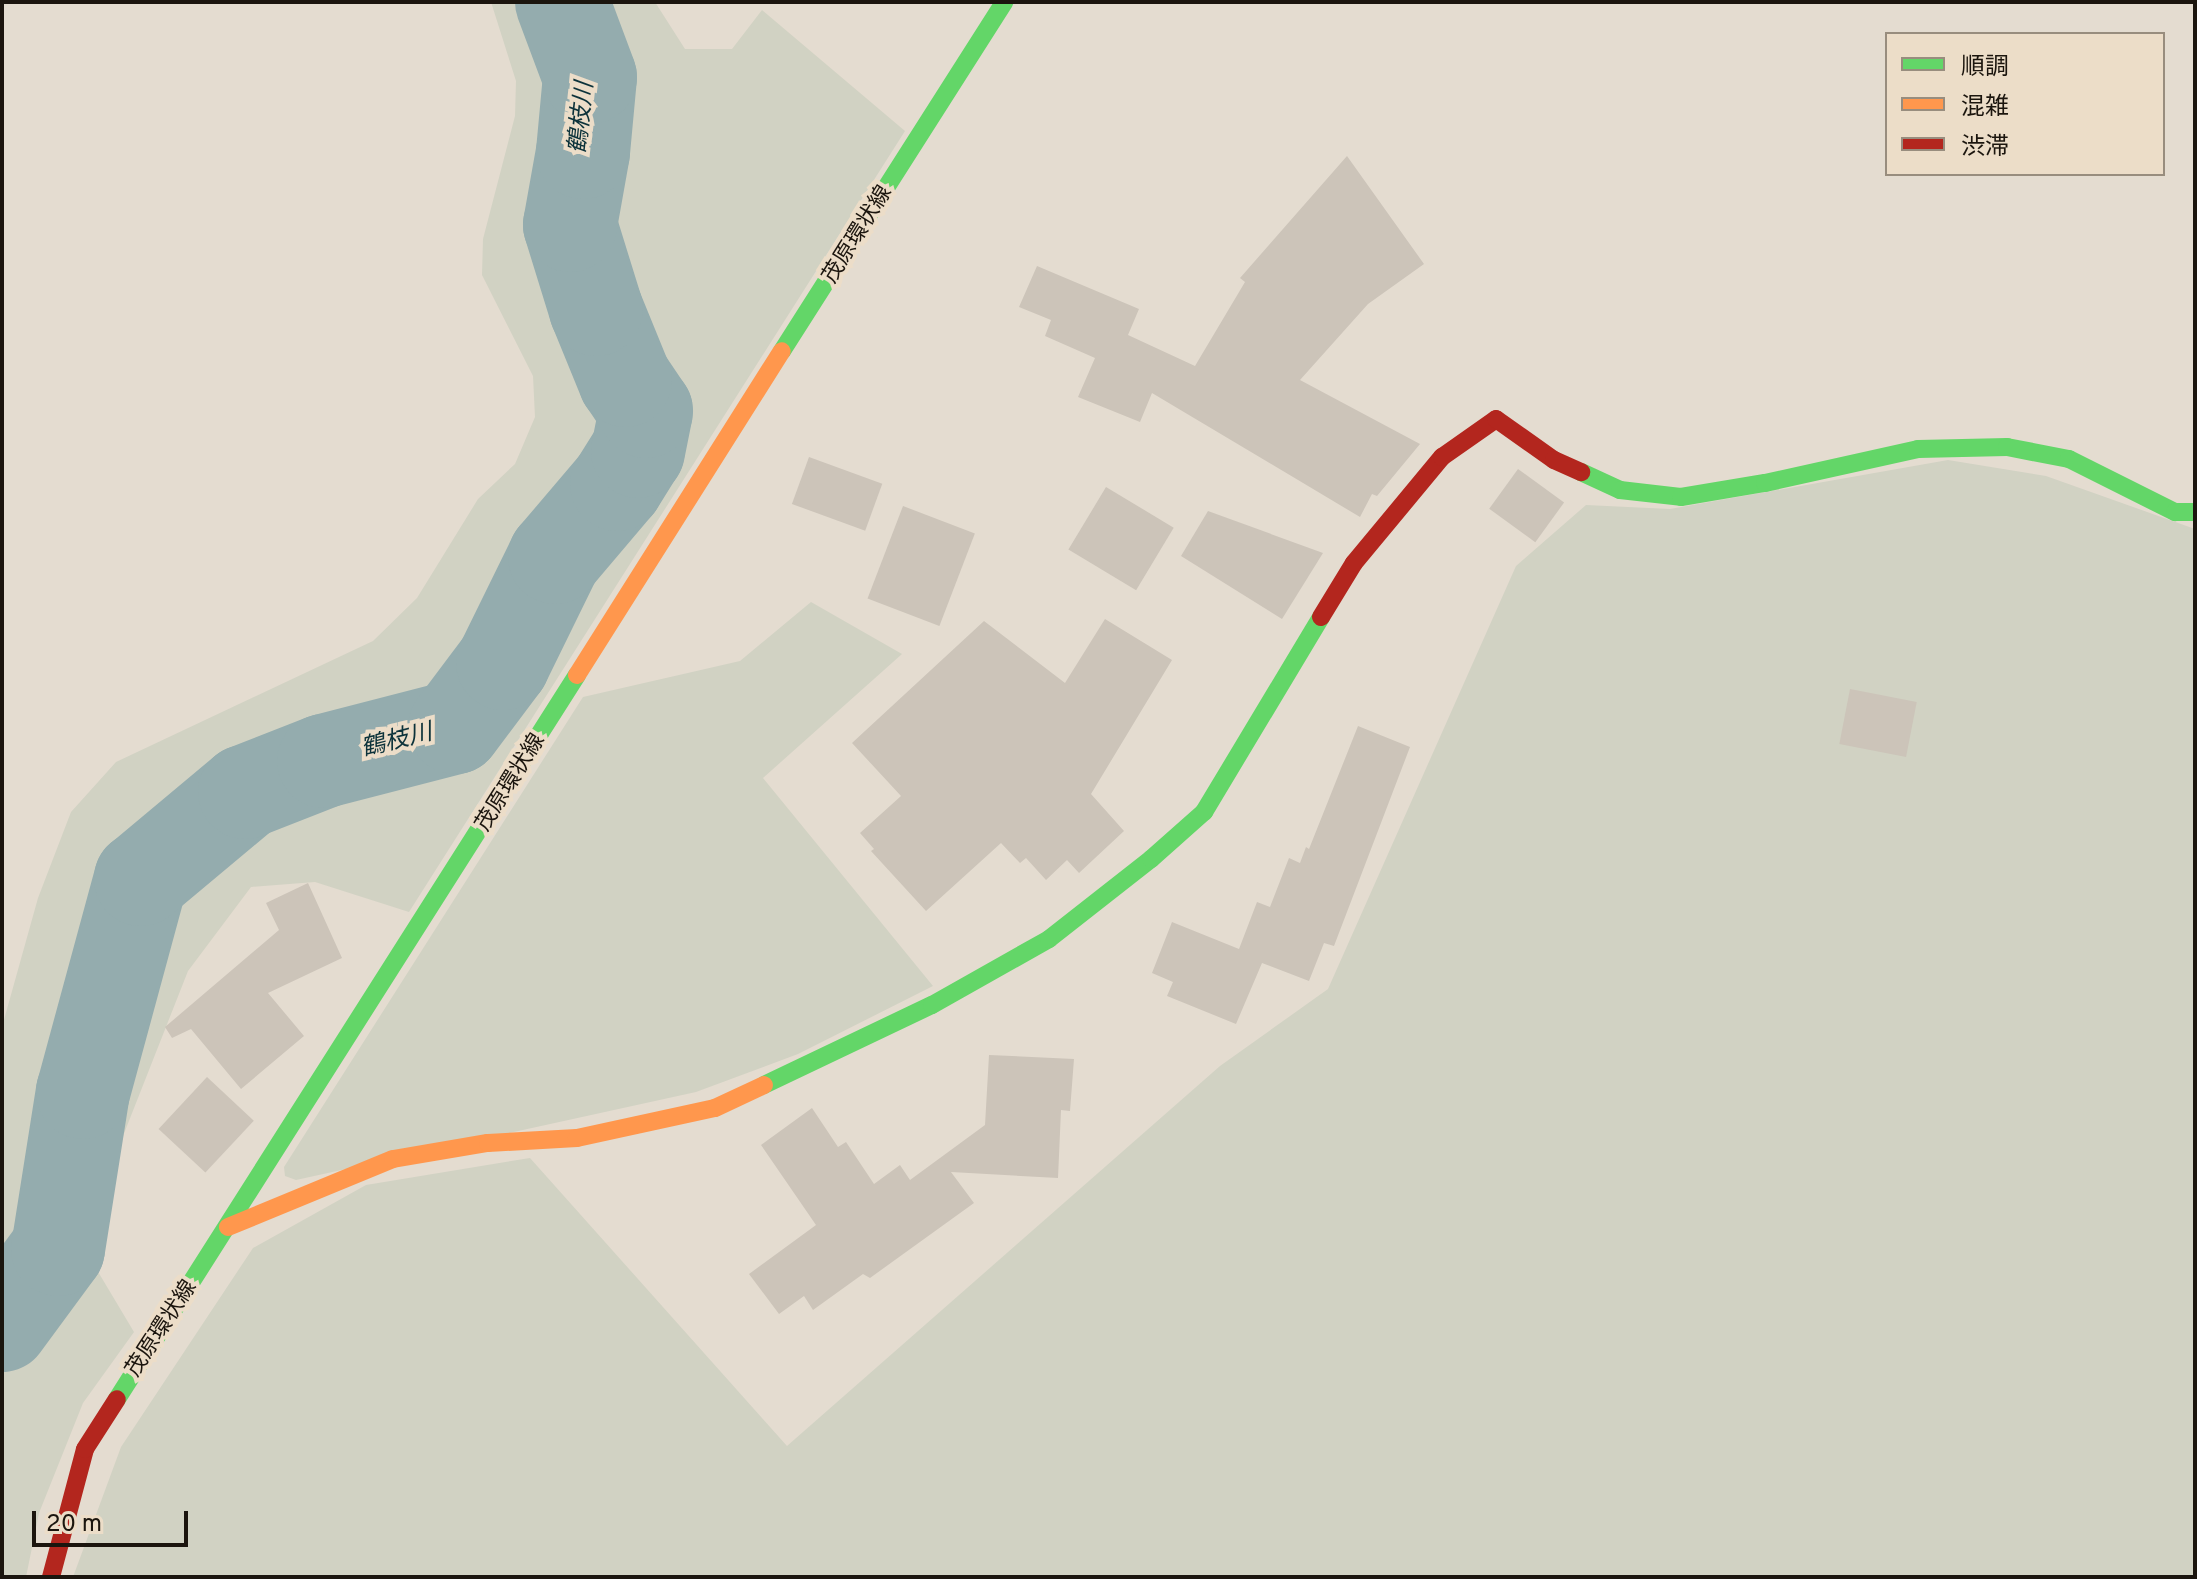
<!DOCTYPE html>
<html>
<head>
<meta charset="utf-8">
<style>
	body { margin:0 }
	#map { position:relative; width:2197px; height:1579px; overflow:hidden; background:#e4dcd0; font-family:Overpass,"Noto Sans JP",sans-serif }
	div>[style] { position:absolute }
	.green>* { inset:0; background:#d1d2c3 }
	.water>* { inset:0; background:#94acae }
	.river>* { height:94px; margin:-47px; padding:0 47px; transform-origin:47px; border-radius:47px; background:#94acae }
	.building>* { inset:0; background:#ccc4b9; transform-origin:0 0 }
	.fast>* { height:18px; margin:-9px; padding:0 9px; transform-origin:9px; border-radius:9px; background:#63d668 }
	.slow>* { height:18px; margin:-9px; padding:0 9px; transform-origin:9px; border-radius:9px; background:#ff974d }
	.jam>* { height:18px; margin:-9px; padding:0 9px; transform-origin:9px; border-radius:9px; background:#b3261e }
	span { translate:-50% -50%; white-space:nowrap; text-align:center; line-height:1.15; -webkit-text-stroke:8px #ecddc8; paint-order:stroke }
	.street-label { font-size:22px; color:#1b150e }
	.water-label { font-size:24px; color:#0c323a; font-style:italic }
	.frame { position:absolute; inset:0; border:4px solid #1b150e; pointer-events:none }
	.legend { position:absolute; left:1885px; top:32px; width:280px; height:144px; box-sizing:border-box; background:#ecddc8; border:2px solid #988d7e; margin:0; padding:10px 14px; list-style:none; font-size:24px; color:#1b150e }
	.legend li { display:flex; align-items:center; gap:16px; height:40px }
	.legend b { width:40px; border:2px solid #988d7e }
	.scale { position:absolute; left:32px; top:1511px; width:156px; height:36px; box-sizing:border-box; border:4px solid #1b150e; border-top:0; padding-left:10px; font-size:24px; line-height:28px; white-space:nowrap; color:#1b150e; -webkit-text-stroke:6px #ecddc8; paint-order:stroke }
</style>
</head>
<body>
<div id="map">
	<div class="green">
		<div style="clip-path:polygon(491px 2px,655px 2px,685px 49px,732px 49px,762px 10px,905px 131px,409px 912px,315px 882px,251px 887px,188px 971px,99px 1197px,100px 1072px,78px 1071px,43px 1194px,2px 1291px,2px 1027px,38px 898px,71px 812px,116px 762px,373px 641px,417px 598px,478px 499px,515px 464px,535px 417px,533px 376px,482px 275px,483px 239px,515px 116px,516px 81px)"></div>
		<div style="clip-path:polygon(1948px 460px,2046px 476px,2195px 529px,2195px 1577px,73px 1577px,121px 1447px,253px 1248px,366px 1185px,530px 1158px,787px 1446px,1220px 1066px,1328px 989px,1516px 566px,1586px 505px,1670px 509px)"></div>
		<div style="clip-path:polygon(811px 602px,902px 654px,763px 778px,933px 986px,798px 1054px,696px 1092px,296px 1180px,285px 1176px,284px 1167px,583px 697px,740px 661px)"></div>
		<div style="clip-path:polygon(97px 1270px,134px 1332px,83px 1403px,39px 1513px,26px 1577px,2px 1577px,2px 1357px,34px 1339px)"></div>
	</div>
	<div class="water">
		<div style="clip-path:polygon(78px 1071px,100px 1072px,97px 1270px,34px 1339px,2px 1357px,2px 1291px,43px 1194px)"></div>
	</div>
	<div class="river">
		<div style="left:2px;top:1325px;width:94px;rotate:-53.6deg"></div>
		<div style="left:58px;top:1249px;width:159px;rotate:-81deg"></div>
		<div style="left:83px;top:1092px;width:221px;rotate:-74.8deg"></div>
		<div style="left:141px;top:879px;width:136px;rotate:-39.9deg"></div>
		<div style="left:245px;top:792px;width:85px;rotate:-21.4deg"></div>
		<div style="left:324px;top:761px;width:135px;rotate:-14.5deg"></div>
		<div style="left:455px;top:727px;width:80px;rotate:-53.1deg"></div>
		<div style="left:503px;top:663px;width:118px;rotate:-63.9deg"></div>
		<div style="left:555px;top:557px;width:96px;rotate:-49.7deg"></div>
		<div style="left:617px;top:484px;width:39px;rotate:-58deg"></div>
		<div style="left:638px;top:451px;width:41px;rotate:-78.7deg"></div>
		<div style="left:646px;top:411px;width:37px;rotate:-124deg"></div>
		<div style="left:625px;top:380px;width:77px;rotate:-112.2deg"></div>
		<div style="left:596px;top:309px;width:88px;rotate:-107.2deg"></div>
		<div style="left:570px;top:225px;width:74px;rotate:-79.9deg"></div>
		<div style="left:583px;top:152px;width:75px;rotate:-84.7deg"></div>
		<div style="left:590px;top:77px;width:80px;rotate:-110.5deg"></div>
	</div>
	<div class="building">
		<div style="clip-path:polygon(1347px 156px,1424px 264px,1368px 304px,1300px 380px,1420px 444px,1377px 496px,1372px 494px,1360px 517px,1152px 393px,1140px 422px,1078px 397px,1095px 358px,1045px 336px,1051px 320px,1019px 307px,1037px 266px,1139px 309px,1128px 335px,1195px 366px,1245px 282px,1240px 278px)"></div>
		<div style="left:809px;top:457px;width:78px;height:50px;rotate:20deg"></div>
		<div style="left:1518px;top:469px;width:57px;height:49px;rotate:36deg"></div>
		<div style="left:1106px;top:487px;width:79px;height:73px;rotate:31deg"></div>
		<div style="left:903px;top:506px;width:77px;height:99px;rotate:21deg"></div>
		<div style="clip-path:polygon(1208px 511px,1323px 553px,1282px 619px,1181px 556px)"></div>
		<div style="clip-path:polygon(1105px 619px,1172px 660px,1091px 794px,1124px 831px,1079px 873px,1067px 860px,1046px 880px,1026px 858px,1020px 863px,1001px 843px,926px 911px,871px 851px,874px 849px,860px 833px,901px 796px,852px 743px,984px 621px,1065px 683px)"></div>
		<div style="left:1850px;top:689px;width:68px;height:56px;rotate:11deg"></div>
		<div style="clip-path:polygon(1358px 726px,1410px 747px,1334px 946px,1324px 943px,1309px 981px,1262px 963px,1236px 1024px,1167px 996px,1173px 982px,1152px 973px,1172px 922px,1239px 949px,1257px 902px,1270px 907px,1289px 858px,1300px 863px,1306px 847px,1309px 849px)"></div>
		<div style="clip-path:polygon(308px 883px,342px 958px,268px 993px,304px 1036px,241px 1089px,191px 1029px,172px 1038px,165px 1027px,279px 930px,266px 903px)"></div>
		<div style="clip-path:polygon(989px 1055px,1074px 1059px,1070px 1111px,1061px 1110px,1058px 1178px,951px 1172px,974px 1203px,870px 1278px,863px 1274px,813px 1310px,804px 1296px,779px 1314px,749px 1274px,816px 1225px,761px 1145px,812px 1108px,838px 1147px,846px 1142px,874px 1184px,900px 1165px,910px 1180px,985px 1125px)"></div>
		<div style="left:207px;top:1077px;width:64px;height:71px;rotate:43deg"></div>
	</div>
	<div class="fast">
		<div style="left:782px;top:351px;width:414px;rotate:-57.5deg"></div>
		<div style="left:1581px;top:472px;width:43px;rotate:24.8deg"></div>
		<div style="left:1620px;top:490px;width:61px;rotate:6.5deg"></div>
		<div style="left:1681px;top:497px;width:85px;rotate:-9.5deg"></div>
		<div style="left:1765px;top:483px;width:157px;rotate:-12.5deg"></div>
		<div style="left:1918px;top:449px;width:89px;rotate:-1.3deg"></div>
		<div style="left:2007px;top:447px;width:63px;rotate:11deg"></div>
		<div style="left:2069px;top:459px;width:119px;rotate:26.6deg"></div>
		<div style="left:2175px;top:512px;width:20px"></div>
		<div style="left:764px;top:1085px;width:186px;rotate:-25.5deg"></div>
		<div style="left:932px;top:1005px;width:134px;rotate:-29.4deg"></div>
		<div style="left:1049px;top:939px;width:130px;rotate:-38.1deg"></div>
		<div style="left:1151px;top:859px;width:71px;rotate:-41.6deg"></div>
		<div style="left:1204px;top:812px;width:227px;rotate:-59deg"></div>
		<div style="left:117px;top:1399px;width:858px;rotate:-57.57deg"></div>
	</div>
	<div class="slow">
		<div style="left:577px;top:675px;width:383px;rotate:-57.7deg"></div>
		<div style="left:228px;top:1227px;width:178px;rotate:-22.4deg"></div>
		<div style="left:393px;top:1159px;width:96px;rotate:-9.6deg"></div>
		<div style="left:488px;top:1143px;width:89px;rotate:-3.2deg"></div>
		<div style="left:577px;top:1138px;width:141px;rotate:-12.3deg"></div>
		<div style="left:715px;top:1108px;width:54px;rotate:-25.1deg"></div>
	</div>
	<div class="jam">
		<div style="left:1321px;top:617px;width:63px;rotate:-58.6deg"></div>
		<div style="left:1354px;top:563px;width:138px;rotate:-50.3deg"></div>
		<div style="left:1442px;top:457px;width:66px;rotate:-35.1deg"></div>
		<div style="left:1496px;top:419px;width:71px;rotate:35.3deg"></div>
		<div style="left:1554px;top:460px;width:30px;rotate:24deg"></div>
		<div style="left:51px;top:1577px;width:132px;rotate:-75.1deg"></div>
		<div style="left:85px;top:1449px;width:59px;rotate:-57.4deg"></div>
	</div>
	<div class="street-label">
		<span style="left:858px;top:235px;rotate:-58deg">茂原環状線</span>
		<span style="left:511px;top:783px;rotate:-58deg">茂原環状線</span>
		<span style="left:162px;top:1329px;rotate:-57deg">茂原環状線</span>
	</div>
	<div class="water-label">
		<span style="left:583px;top:118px;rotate:-84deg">鶴枝川</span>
		<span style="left:397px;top:742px;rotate:-14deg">鶴枝川</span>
	</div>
	<div class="frame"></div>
	<ul class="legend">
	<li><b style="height:10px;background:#63d668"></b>順調</li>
	<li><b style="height:10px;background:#ff974d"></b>混雑</li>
	<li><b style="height:10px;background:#b3261e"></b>渋滞</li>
	</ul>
	<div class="scale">20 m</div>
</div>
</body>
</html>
